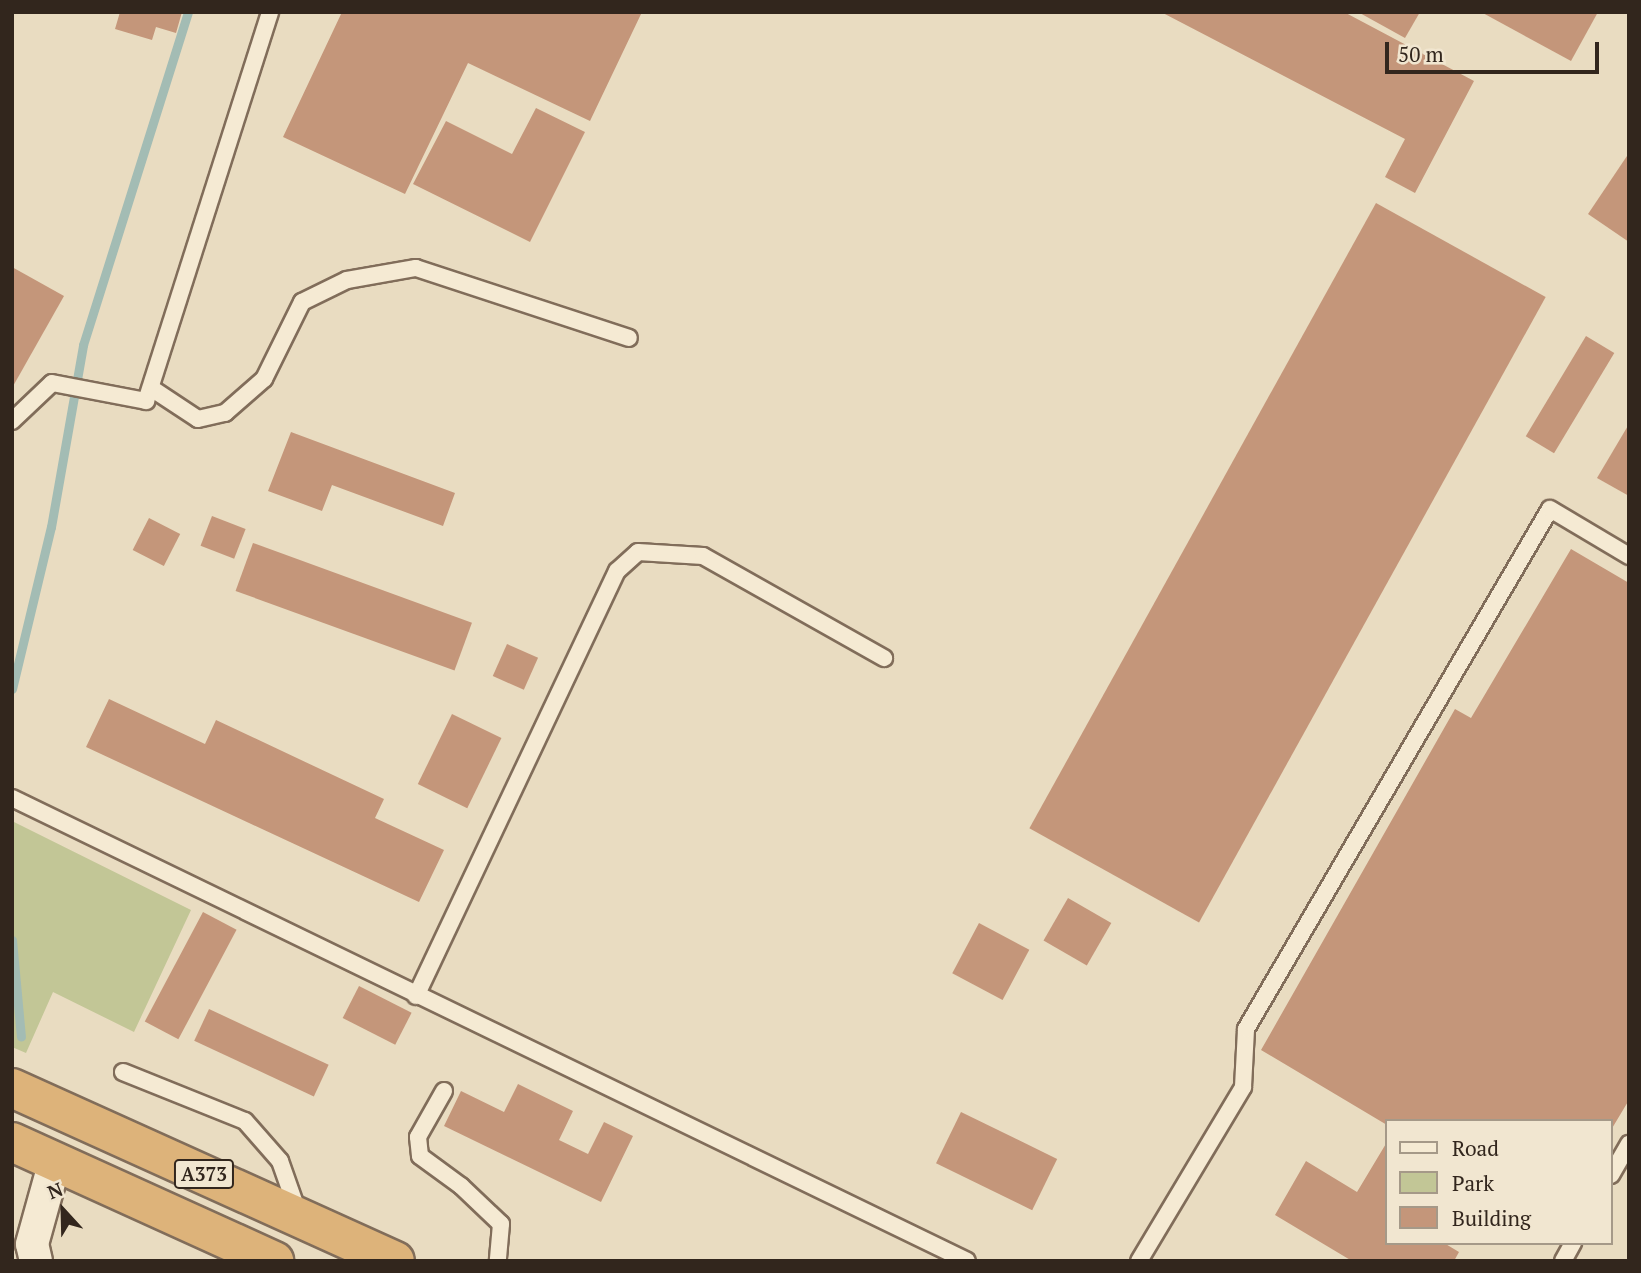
<!DOCTYPE html>
<html>
<head>
<meta charset="utf-8">
<style>
	body { margin:0 }
	#map { position:relative; width:1641px; height:1273px; overflow:hidden; background:#e9dcc1; font-family:"PT Serif",serif }
	div>[style] { position:absolute }
	.green>* { inset:0; background:#c2c696 }
	.stream>* { height:9px; margin:-4.5px; padding:0 4.5px; transform-origin:4.5px; border-radius:4.5px; background:#a3bcb4 }
	.building>* { inset:0; background:#c4967a; transform-origin:0 0 }
	.roads { filter:drop-shadow(2px 0 #816d5a) drop-shadow(-2px 0 #816d5a) drop-shadow(0 2px #816d5a) drop-shadow(0 -2px #816d5a) }
	.service>* { height:16px; margin:-8px; padding:0 8px; transform-origin:8px; border-radius:8px; background:#f5ead3 }
	.minor>* { height:32px; margin:-16px; padding:0 16px; transform-origin:16px; border-radius:16px; background:#f5ead3 }
	.trunk>* { height:38px; margin:-19px; padding:0 19px; transform-origin:19px; border-radius:19px; background:#ddb37a }
	span { translate:-50% -50%; white-space:nowrap; text-align:center; line-height:1.15; -webkit-text-stroke:7px #f1e6d0; paint-order:stroke }
	.shield-label span { padding:2px 5px; background:#f1e6d0; border:2px solid; border-radius:5px; -webkit-text-stroke-width:0 }
	.shield-label { font-size:19px; color:#32261d; font-weight:700 }
	.frame { position:absolute; inset:0; border:14px solid #32261d; pointer-events:none }
	.legend { position:absolute; left:1385px; top:1119px; width:228px; height:126px; box-sizing:border-box; background:#f1e6d0; border:2px solid #a59988; margin:0; padding:9px 12px; list-style:none; font-size:21px; color:#32261d }
	.legend li { display:flex; align-items:center; gap:14px; height:35px }
	.legend b { width:35px; border:2px solid #a59988 }
	.north { position:absolute; left:28px; top:1175px; width:70px; height:70px; -webkit-text-stroke:5px #f1e6d0; paint-order:stroke; rotate:338deg; font-size:19px; font-weight:700; line-height:28px; text-align:center; color:#32261d }
	.north::after { content:''; display:block; margin:auto; width:24px; height:32px; background:#32261d; clip-path:polygon(50% 0,100% 100%,50% 72%,0 100%) }
	.scale { position:absolute; left:1385px; top:42px; width:214px; height:32px; box-sizing:border-box; border:4px solid #32261d; border-top:0; padding-left:9px; font-size:21px; line-height:24px; white-space:nowrap; color:#32261d; -webkit-text-stroke:5px #f1e6d0; paint-order:stroke }
</style>
</head>
<body>
<div id="map">
	<div class="green">
		<div style="clip-path:polygon(12px 821px,191px 910px,134px 1032px,53px 992px,26px 1053px,12px 1047px)"></div>
	</div>
	<div class="stream">
		<div style="left:12px;top:689px;width:167px;rotate:-76.5deg"></div>
		<div style="left:51px;top:527px;width:185px;rotate:-80deg"></div>
		<div style="left:83px;top:345px;width:349px;rotate:-72.5deg"></div>
		<div style="left:12px;top:940px;width:97px;rotate:84.7deg"></div>
	</div>
	<div class="building">
		<div style="clip-path:polygon(120px 12px,182px 12px,176px 33px,156px 27px,152px 40px,115px 29px)"></div>
		<div style="clip-path:polygon(342px 12px,642px 12px,590px 121px,468px 63px,405px 194px,283px 137px)"></div>
		<div style="clip-path:polygon(1161px 12px,1344px 12px,1474px 81px,1415px 193px,1385px 177px,1405px 139px)"></div>
		<div style="clip-path:polygon(1358px 12px,1420px 12px,1405px 38px)"></div>
		<div style="clip-path:polygon(1481px 12px,1598px 12px,1571px 61px)"></div>
		<div style="clip-path:polygon(536px 108px,585px 132px,530px 242px,413px 184px,446px 121px,512px 154px)"></div>
		<div style="clip-path:polygon(1629px 153px,1629px 242px,1588px 214px)"></div>
		<div style="left:1376px;top:203px;width:194px;height:715px;rotate:29deg"></div>
		<div style="clip-path:polygon(12px 267px,64px 296px,12px 388px)"></div>
		<div style="left:1586px;top:336px;width:33px;height:117px;rotate:31deg"></div>
		<div style="clip-path:polygon(1629px 424px,1629px 496px,1597px 478px)"></div>
		<div style="clip-path:polygon(291px 432px,455px 493px,443px 526px,332px 485px,322px 511px,268px 491px)"></div>
		<div style="left:212px;top:516px;width:36px;height:32px;rotate:21deg"></div>
		<div style="left:149px;top:518px;width:35px;height:36px;rotate:27deg"></div>
		<div style="left:253px;top:543px;width:233px;height:51px;rotate:20deg"></div>
		<div style="clip-path:polygon(1571px 549px,1629px 583px,1629px 1100px,1611px 1130px,1611px 1121px,1387px 1121px,1387px 1125px,1261px 1050px,1455px 709px,1471px 718px)"></div>
		<div style="left:507px;top:644px;width:34px;height:35px;rotate:24deg"></div>
		<div style="clip-path:polygon(109px 699px,205px 744px,216px 720px,384px 799px,375px 818px,444px 850px,419px 902px,86px 747px)"></div>
		<div style="left:452px;top:714px;width:55px;height:78px;rotate:26deg"></div>
		<div style="left:1068px;top:898px;width:50px;height:49px;rotate:30deg"></div>
		<div style="left:203px;top:912px;width:38px;height:124px;rotate:28deg"></div>
		<div style="left:979px;top:923px;width:57px;height:57px;rotate:28deg"></div>
		<div style="left:359px;top:986px;width:59px;height:36px;rotate:27deg"></div>
		<div style="left:209px;top:1009px;width:132px;height:35px;rotate:25deg"></div>
		<div style="clip-path:polygon(518px 1084px,573px 1111px,559px 1140px,588px 1154px,604px 1122px,633px 1136px,601px 1202px,444px 1126px,461px 1091px,504px 1112px)"></div>
		<div style="left:961px;top:1112px;width:107px;height:57px;rotate:26deg"></div>
		<div style="clip-path:polygon(1387px 1142px,1387px 1243px,1444px 1243px,1459px 1252px,1454px 1261px,1352px 1261px,1275px 1215px,1306px 1161px,1357px 1192px)"></div>
	</div>
	<div class="roads">
		<div class="service">
			<div style="left:151px;top:388px;width:56px;rotate:33.4deg"></div>
			<div style="left:198px;top:419px;width:28px;rotate:-13deg"></div>
			<div style="left:225px;top:413px;width:52px;rotate:-41.1deg"></div>
			<div style="left:264px;top:379px;width:86px;rotate:-63.7deg"></div>
			<div style="left:302px;top:302px;width:50px;rotate:-26.1deg"></div>
			<div style="left:347px;top:280px;width:70px;rotate:-9.9deg"></div>
			<div style="left:416px;top:268px;width:224px;rotate:18.2deg"></div>
			<div style="left:12px;top:421px;width:55px;rotate:-43.5deg"></div>
			<div style="left:52px;top:383px;width:96px;rotate:10.8deg"></div>
			<div style="left:146px;top:401px;width:408px;rotate:-72.3deg"></div>
			<div style="left:12px;top:798px;width:1061px;rotate:25.86deg"></div>
			<div style="left:416px;top:996px;width:470px;rotate:-64.7deg"></div>
			<div style="left:617px;top:571px;width:28px;rotate:-42deg"></div>
			<div style="left:638px;top:552px;width:65px;rotate:3.5deg"></div>
			<div style="left:703px;top:556px;width:208px;rotate:29.4deg"></div>
			<div style="left:123px;top:1072px;width:131px;rotate:21.9deg"></div>
			<div style="left:245px;top:1121px;width:53px;rotate:48.8deg"></div>
			<div style="left:280px;top:1161px;width:57px;rotate:70.6deg"></div>
			<div style="left:444px;top:1091px;width:53px;rotate:119.5deg"></div>
			<div style="left:418px;top:1137px;width:19px;rotate:84deg"></div>
			<div style="left:420px;top:1156px;width:51px;rotate:36.2deg"></div>
			<div style="left:461px;top:1186px;width:55px;rotate:43.5deg"></div>
			<div style="left:501px;top:1224px;width:37px;rotate:95deg"></div>
			<div style="left:1611px;top:1175px;width:36px;rotate:-60deg"></div>
			<div style="left:1139px;top:1261px;width:203px;rotate:-59.1deg"></div>
			<div style="left:1243px;top:1087px;width:58px;rotate:-87deg"></div>
			<div style="left:1246px;top:1029px;width:602px;rotate:-59.69deg"></div>
			<div style="left:1550px;top:509px;width:92px;rotate:30.7deg"></div>
			<div style="left:1563px;top:1261px;width:21px;rotate:-61deg"></div>
		</div>
		<div class="minor">
			<div style="left:36px;top:1261px;width:17px;rotate:-103deg"></div>
			<div style="left:32px;top:1244px;width:86px;rotate:-74.5deg"></div>
		</div>
		<div class="trunk">
			<div style="left:12px;top:1088px;width:420px;rotate:24.3deg"></div>
			<div style="left:12px;top:1142px;width:288px;rotate:24.4deg"></div>
		</div>
	</div>
	<div class="shield-label">
		<span style="left:204px;top:1174px">A373</span>
	</div>
	<div class="frame"></div>
	<ul class="legend">
	<li><b style="height:9px;background:#f5ead3"></b>Road</li>
	<li><b style="height:19px;background:#c2c696"></b>Park</li>
	<li><b style="height:19px;background:#c4967a"></b>Building</li>
	</ul>
	<div class="north">N</div>
	<div class="scale">50 m</div>
</div>
</body>
</html>
